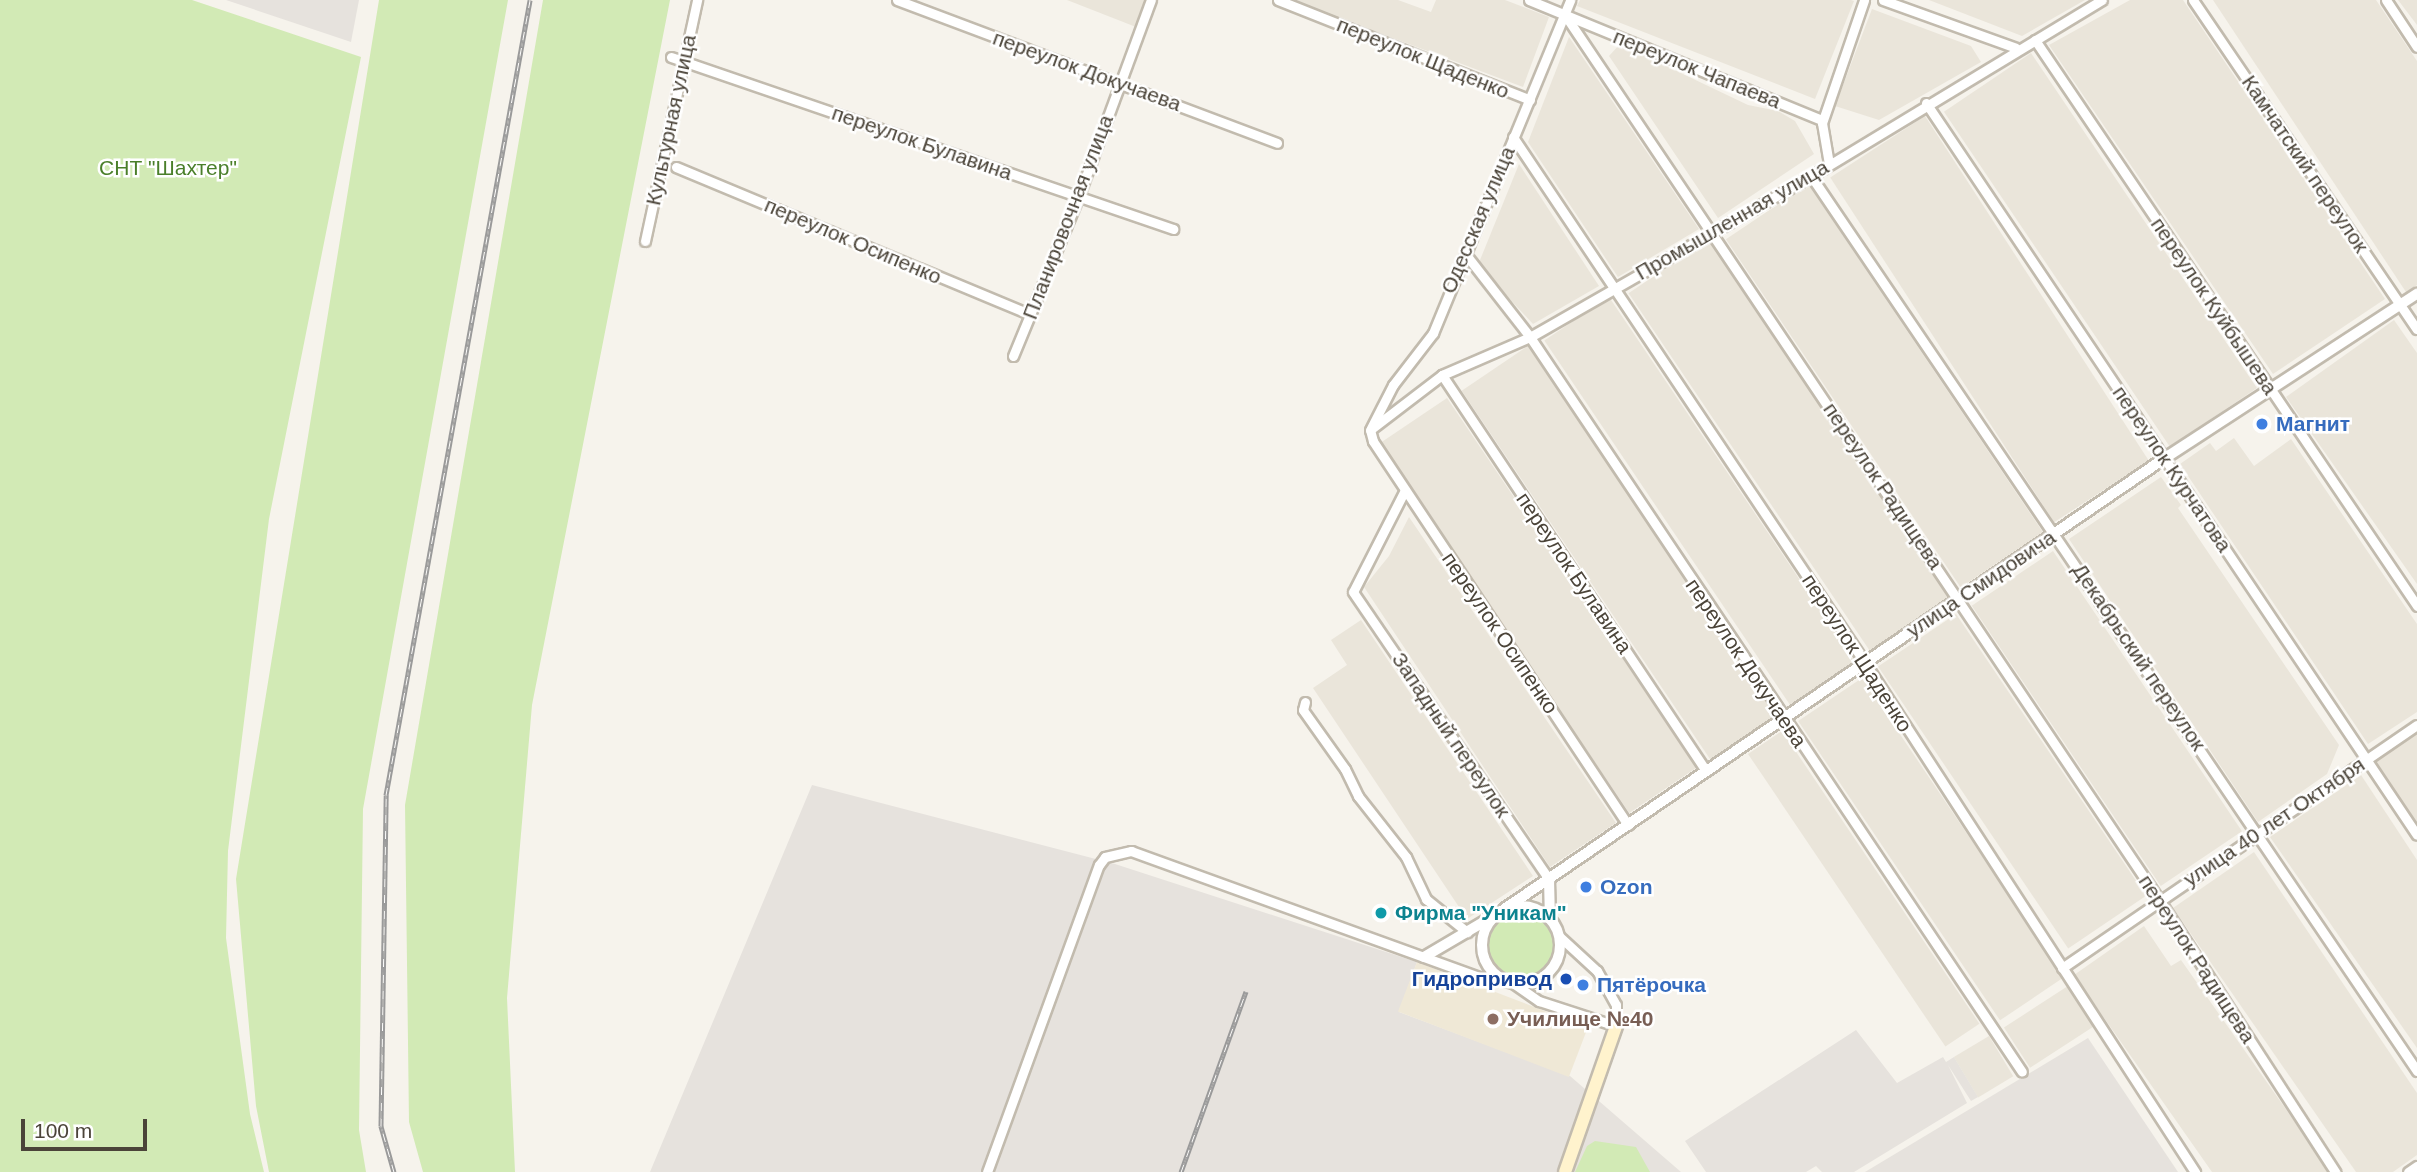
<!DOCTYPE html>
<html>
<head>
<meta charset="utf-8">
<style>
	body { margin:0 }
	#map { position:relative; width:2417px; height:1172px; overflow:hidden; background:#f6f3ec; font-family:Arial,sans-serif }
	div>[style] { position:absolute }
	.residential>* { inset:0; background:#eae5da; transform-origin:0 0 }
	.industrial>* { inset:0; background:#e6e2dd }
	.education>* { inset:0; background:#efe8d6; transform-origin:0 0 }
	.green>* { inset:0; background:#d2eab5 }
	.round { border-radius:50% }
	.roads { filter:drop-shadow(2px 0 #c2bbae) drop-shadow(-2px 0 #c2bbae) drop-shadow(0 2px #c2bbae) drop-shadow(0 -2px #c2bbae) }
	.minor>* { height:9px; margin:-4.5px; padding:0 4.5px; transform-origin:4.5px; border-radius:4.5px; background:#fff }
	.tertiary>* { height:10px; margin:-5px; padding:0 5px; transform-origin:5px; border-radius:5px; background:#fff }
	.tertiary>.ring { margin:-5px; padding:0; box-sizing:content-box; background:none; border:10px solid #fff; border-radius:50% }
	.secondary>* { height:12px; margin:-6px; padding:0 6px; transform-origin:6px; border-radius:6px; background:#fff3cd }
	.rail>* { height:5px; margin-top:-2.5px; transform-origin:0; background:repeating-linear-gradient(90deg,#fff 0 8px,#9a9a9a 0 16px); box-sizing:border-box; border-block:2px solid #9a9a9a }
	.dots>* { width:19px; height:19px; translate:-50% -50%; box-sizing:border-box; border:4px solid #fff; border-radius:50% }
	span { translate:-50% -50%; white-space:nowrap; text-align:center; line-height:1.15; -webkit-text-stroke:5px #fff; paint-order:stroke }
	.street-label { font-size:21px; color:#4b4439 }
	.park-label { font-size:21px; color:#4a7f2a }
	.shop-label { font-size:21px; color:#366cbe; font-weight:700 }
	.left { translate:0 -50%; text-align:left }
	.culture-label { font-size:21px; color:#0d838f; font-weight:700 }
	.transit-label { font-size:21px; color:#164399; font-weight:700 }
	.right { translate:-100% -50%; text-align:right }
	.education-label { font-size:21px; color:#785e54; font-weight:700 }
	.scale { position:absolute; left:21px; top:1119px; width:126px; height:32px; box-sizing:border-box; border:4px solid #4b4439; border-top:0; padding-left:9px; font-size:21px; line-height:24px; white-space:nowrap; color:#4b4439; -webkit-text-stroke:5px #fff; paint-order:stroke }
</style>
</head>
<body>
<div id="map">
	<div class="residential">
		<div style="clip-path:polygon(1067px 0,1146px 0,1136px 27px)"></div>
		<div style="clip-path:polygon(1292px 0,1398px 0,1431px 12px,1436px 0,1505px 0,1549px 17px,1523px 87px)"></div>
		<div style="clip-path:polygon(1580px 0,1851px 0,1854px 1px,1815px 99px,1577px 6px)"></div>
		<div style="clip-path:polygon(1929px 0,2085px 0,2022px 36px)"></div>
		<div style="clip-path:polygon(2130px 0,2183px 0,2385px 299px,2273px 374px,2049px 45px)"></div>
		<div style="clip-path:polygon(2213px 0,2376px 0,2417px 61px,2417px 285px,2406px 292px)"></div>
		<div style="clip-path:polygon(2398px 0,2417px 0,2417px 25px,2414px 21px)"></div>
		<div style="clip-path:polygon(1872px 9px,1971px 46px,1981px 62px,1879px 120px,1835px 106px)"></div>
		<div style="clip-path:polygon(1569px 37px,1699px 229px,1618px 277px,1528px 142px)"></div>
		<div style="clip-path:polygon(1620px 44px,1748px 105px,1778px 111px,1795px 121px,1814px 154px,1718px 218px,1609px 56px)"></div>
		<div style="left:2031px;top:53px;width:404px;height:105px;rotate:56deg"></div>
		<div style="left:1925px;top:116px;width:411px;height:113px;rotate:57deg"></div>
		<div style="clip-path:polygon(1519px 164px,1599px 286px,1533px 324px,1478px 265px)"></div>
		<div style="left:1808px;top:184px;width:420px;height:99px;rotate:56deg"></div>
		<div style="left:1709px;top:239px;width:431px;height:97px;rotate:56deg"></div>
		<div style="left:1609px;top:297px;width:440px;height:78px;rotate:56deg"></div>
		<div style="clip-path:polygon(2394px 320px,2417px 353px,2417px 584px,2286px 397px)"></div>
		<div style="left:1528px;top:346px;width:445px;height:80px;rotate:56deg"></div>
		<div style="left:1447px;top:398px;width:446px;height:81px;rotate:56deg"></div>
		<div style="clip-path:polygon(2234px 438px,2254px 466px,2291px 439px,2417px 624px,2417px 712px,2368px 744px,2180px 464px,2210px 443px,2216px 451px)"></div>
		<div style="clip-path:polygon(2161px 477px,2181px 505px,2178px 508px,2339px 745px,2327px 774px,2258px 822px,2069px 539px)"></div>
		<div style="clip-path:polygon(1409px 517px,1616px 823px,1550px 867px,1364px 587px,1389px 556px)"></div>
		<div style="left:2053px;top:551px;width:338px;height:98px;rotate:56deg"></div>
		<div style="left:1956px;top:614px;width:340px;height:94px;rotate:56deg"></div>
		<div style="clip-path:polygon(1361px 620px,1533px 876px,1467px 919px,1313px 688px,1347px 665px,1331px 640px)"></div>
		<div style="left:1862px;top:678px;width:361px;height:77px;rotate:56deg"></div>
		<div style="clip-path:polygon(2417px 730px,2417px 830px,2374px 758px)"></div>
		<div style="left:1782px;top:731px;width:353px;height:41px;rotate:56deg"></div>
		<div style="clip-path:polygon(2361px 775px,2417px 860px,2417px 1048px,2270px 837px)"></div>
		<div style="clip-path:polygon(2254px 852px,2417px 1093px,2417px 1155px,2393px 1172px,2356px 1172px,2173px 908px)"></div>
		<div style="clip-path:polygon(2144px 926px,2171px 966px,2181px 960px,2330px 1172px,2212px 1172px,2074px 975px)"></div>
		<div style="left:2071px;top:984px;width:48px;height:80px;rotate:57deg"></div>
		<div style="left:1989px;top:1036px;width:47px;height:41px;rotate:59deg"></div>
	</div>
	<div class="industrial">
		<div style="clip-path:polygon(226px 0,359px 0,351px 42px)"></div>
		<div style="clip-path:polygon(812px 785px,1115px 864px,1417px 962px,1399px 1012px,1570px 1076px,1681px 1172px,650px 1172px)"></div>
		<div style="clip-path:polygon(1856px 1030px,1897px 1083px,1943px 1057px,1946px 1062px,1954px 1057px,1978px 1097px,1971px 1101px,1948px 1065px,1967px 1103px,1854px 1172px,1822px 1172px,1816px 1166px,1806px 1172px,1706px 1172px,1685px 1141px)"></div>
		<div style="clip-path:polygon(2088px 1038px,2178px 1172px,1865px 1172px)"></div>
	</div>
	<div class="education">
		<div style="left:1417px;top:962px;width:183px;height:53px;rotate:21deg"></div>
	</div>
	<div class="green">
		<div style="clip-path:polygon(0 0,192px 0,361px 57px,269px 519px,228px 851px,226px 938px,250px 1114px,264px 1172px,0 1172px)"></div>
		<div style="clip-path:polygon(379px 0,508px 0,363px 809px,359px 1130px,366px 1172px,269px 1172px,256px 1106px,236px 879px)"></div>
		<div style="clip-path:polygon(543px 0,670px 0,532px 705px,507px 998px,515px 1172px,423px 1172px,409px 1122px,405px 805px)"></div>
		<div class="round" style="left:1488px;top:912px;width:66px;height:66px"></div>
		<div style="clip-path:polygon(1595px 1141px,1636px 1147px,1650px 1172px,1575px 1172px,1587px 1146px)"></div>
	</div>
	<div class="roads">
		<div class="minor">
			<div style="left:897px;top:0;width:406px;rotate:20.6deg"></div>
			<div style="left:1278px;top:0;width:271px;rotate:21.6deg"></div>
			<div style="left:1529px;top:0;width:317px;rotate:22.3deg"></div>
			<div style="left:1883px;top:0;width:141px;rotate:19.8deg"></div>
			<div style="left:2193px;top:0;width:398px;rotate:55.8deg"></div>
			<div style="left:2386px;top:0;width:56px;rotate:56.6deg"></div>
			<div style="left:1565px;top:15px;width:1067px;rotate:56.12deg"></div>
			<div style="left:2160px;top:901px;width:323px;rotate:57.1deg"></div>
			<div style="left:2035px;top:40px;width:683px;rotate:55.98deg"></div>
			<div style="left:671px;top:57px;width:531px;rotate:18.91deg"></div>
			<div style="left:1926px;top:103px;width:881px;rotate:56.15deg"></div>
			<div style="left:1513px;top:137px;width:633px;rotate:56.21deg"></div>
			<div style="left:1865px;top:663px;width:607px;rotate:57.04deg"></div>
			<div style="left:1829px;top:164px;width:42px;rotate:-99.7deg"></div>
			<div style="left:1822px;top:123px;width:130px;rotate:-71.1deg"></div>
			<div style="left:676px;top:167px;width:383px;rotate:22.6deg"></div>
			<div style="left:1811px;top:176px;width:1081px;rotate:55.9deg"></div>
			<div style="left:645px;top:241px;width:247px;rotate:-77.8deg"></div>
			<div style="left:1467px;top:256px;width:103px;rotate:52.1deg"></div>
			<div style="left:1530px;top:337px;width:884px;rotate:56.2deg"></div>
			<div style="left:1013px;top:356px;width:171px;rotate:-67.6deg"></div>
			<div style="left:1078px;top:198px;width:211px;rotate:-69.8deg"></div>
			<div style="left:1442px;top:375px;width:476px;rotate:56.3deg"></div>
			<div style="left:1371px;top:428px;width:48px;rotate:-62.9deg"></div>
			<div style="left:1393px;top:385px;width:66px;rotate:-52.4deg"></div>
			<div style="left:1433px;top:333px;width:360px;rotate:-67.6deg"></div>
			<div style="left:1405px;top:490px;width:114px;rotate:117deg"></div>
			<div style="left:1353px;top:592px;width:348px;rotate:55.7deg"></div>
			<div style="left:1305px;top:702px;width:8px;rotate:104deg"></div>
			<div style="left:1303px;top:710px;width:72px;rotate:54.6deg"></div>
			<div style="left:1345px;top:769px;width:30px;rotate:64deg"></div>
			<div style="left:1358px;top:796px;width:78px;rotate:51.8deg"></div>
			<div style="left:1406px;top:857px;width:47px;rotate:64.5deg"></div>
			<div style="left:1426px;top:899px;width:53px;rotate:38.8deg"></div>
			<div style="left:1628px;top:825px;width:461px;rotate:-123.6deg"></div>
			<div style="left:1373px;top:441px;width:11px;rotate:-105deg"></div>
			<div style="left:1370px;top:430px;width:91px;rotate:-37.4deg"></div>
			<div style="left:1442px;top:375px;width:96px;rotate:-23.4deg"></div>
			<div style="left:1530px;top:337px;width:324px;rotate:-29.8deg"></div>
			<div style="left:1811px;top:176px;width:340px;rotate:-31.2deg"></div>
			<div style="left:2062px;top:968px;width:430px;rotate:-34.4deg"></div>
			<div style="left:1513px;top:983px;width:32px;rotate:35deg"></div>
			<div style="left:1539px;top:1001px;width:81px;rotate:18deg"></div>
			<div style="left:1616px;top:1026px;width:21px;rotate:-90deg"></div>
			<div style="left:1616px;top:1005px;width:39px;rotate:-119deg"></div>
			<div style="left:1597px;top:971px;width:52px;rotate:-137.4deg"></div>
			<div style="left:987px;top:1172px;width:327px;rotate:-70deg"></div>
			<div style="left:1099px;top:865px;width:10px;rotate:-53deg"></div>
			<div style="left:1105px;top:857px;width:27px;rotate:-13deg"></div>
			<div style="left:1131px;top:851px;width:376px;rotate:19.9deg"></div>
			<div style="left:1485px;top:979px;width:19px;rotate:3deg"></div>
			<div style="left:2408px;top:1172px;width:11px;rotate:-34deg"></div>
		</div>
		<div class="tertiary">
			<div style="left:1549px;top:879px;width:40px;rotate:88.6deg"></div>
			<div class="ring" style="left:1482px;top:906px;width:68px;height:68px"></div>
			<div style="left:1424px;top:957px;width:85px;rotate:-30.5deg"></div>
			<div style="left:1497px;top:914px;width:809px;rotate:-34.32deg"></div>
			<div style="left:2165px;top:458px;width:301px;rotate:-33.1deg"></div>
		</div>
		<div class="secondary">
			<div style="left:1565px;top:1172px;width:155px;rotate:-70.7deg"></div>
		</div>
	</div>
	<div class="rail">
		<div style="left:394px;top:1172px;width:48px;rotate:-105.8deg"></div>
		<div style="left:381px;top:1126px;width:331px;rotate:-89.1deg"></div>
		<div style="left:386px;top:795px;width:808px;rotate:-79.73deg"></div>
		<div style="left:1181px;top:1172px;width:192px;rotate:-70.2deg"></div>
	</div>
	<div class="dots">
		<div style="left:2262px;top:424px;background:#3f7fe0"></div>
		<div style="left:1586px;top:887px;background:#3f7fe0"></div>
		<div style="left:1381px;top:913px;background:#0f9aa8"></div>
		<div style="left:1566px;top:979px;background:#1a4fb4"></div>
		<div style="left:1583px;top:985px;background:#3f7fe0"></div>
		<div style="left:1493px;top:1019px;background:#8d6e63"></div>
	</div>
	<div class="street-label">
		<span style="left:1423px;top:58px;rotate:22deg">переулок Щаденко</span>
		<span style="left:1697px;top:69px;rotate:22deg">переулок Чапаева</span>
		<span style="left:1087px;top:71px;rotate:20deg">переулок Докучаева</span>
		<span style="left:671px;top:120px;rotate:-78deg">Культурная улица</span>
		<span style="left:922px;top:143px;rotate:19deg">переулок Булавина</span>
		<span style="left:2305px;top:164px;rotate:56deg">Камчатский переулок</span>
		<span style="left:1068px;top:217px;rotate:-69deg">Планировочная улица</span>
		<span style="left:1478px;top:220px;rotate:-67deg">Одесская улица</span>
		<span style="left:1732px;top:220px;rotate:-30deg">Промышленная улица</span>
		<span style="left:853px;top:241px;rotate:23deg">переулок Осипенко</span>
		<span style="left:2214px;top:306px;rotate:56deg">переулок Куйбышева</span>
		<span style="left:2172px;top:469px;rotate:56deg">переулок Курчатова</span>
		<span style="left:1883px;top:486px;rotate:56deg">переулок Радищева</span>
		<span style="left:1574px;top:573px;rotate:56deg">переулок Булавина</span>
		<span style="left:1981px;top:584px;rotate:-34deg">улица Смидовича</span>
		<span style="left:1500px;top:633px;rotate:56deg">переулок Осипенко</span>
		<span style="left:1857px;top:653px;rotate:57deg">переулок Щаденко</span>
		<span style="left:2139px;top:657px;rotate:56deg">Декабрьский переулок</span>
		<span style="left:1746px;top:663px;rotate:56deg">переулок Докучаева</span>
		<span style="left:1451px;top:735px;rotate:56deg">Западный переулок</span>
		<span style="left:2274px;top:822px;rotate:-34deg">улица 40 лет Октября</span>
		<span style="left:2197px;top:959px;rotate:57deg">переулок Радищева</span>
	</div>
	<div class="park-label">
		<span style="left:168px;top:168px">СНТ "Шахтер"</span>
	</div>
	<div class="shop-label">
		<span class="left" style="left:2276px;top:424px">Магнит</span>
		<span class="left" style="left:1600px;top:887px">Ozon</span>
		<span class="left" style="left:1597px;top:985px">Пятёрочка</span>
	</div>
	<div class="culture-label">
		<span class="left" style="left:1395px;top:913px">Фирма "Уникам"</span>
	</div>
	<div class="transit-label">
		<span class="right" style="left:1552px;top:979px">Гидропривод</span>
	</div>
	<div class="education-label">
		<span class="left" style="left:1507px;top:1019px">Училище №40</span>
	</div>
	<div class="scale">100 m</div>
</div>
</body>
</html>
